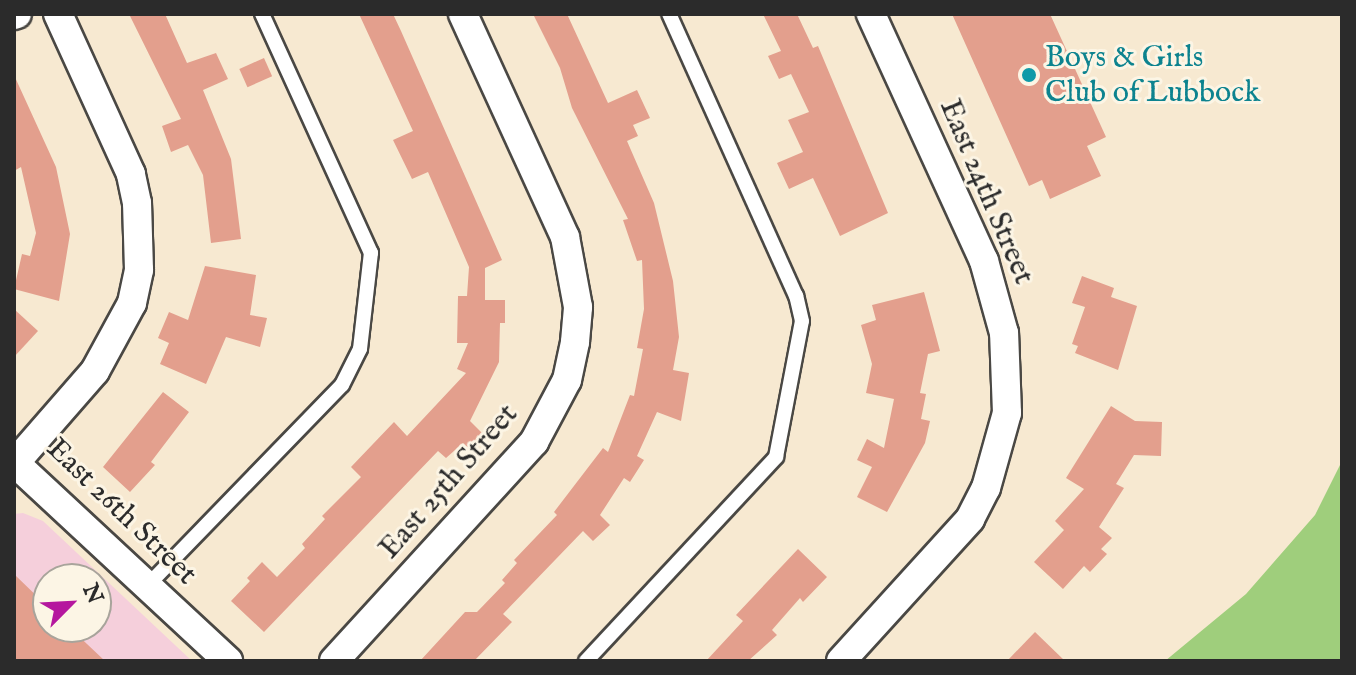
<!DOCTYPE html>
<html>
<head>
<meta charset="utf-8">
<style>
	body { margin:0 }
	#map { position:relative; width:1356px; height:675px; overflow:hidden; background:#f7e9d1; font-family:"IM FELL English",serif }
	div>[style] { position:absolute }
	.built>* { inset:0; background:#f5cfdb }
	.green>* { inset:0; background:#9fce7c }
	.building>* { inset:0; background:#e39f8d; transform-origin:0 0 }
	.roads { filter:drop-shadow(2px 0 #4a4844) drop-shadow(-2px 0 #4a4844) drop-shadow(0 2px #4a4844) drop-shadow(0 -2px #4a4844) }
	.service>* { height:14px; margin:-7px; padding:0 7px; transform-origin:7px; border-radius:7px; background:#fff }
	.minor>* { height:28px; margin:-14px; padding:0 14px; transform-origin:14px; border-radius:14px; background:#fff }
	.dots>* { width:22px; height:22px; translate:-50% -50%; box-sizing:border-box; border:4px solid #fcf5e5; border-radius:50% }
	span { translate:-50% -50%; white-space:nowrap; text-align:center; line-height:1.15; -webkit-text-stroke:6px #fcf5e5; paint-order:stroke }
	.culture-label { font-size:30px; color:#0d838f }
	.left { translate:0 -50%; text-align:left }
	.street-label { font-size:30px; color:#2b2b2b }
	.frame { position:absolute; inset:0; border:16px solid #2b2b2b; pointer-events:none }
	.north { position:absolute; left:32px; top:563px; width:80px; height:80px; box-sizing:border-box; background:#fcf5e5; border:2px solid #a8a49b; border-radius:50%; rotate:66deg; font-size:22px; font-weight:700; line-height:32px; text-align:center; color:#2b2b2b }
	.north::after { content:''; display:block; margin:auto; width:28px; height:36px; background:#b5179e; clip-path:polygon(50% 0,100% 100%,50% 72%,0 100%) }
</style>
</head>
<body>
<div id="map">
	<div class="built">
		<div style="clip-path:polygon(evenodd,23px 513px,43px 521px,192px 661px,14px 661px,14px 514px,23px 513px,48px 579px,96px 579px,96px 627px,48px 627px,48px 579px)"></div>
	</div>
	<div class="green">
		<div style="clip-path:polygon(1342px 461px,1342px 661px,1165px 661px,1246px 594px,1315px 515px)"></div>
	</div>
	<div class="building">
		<div style="clip-path:polygon(129px 14px,165px 14px,187px 63px,216px 53px,228px 79px,203px 90px,231px 159px,241px 239px,211px 243px,203px 175px,188px 145px,171px 152px,162px 126px,181px 119px)"></div>
		<div style="clip-path:polygon(359px 14px,393px 14px,401px 31px,502px 260px,485px 268px,485px 300px,505px 300px,505px 323px,500px 323px,499px 362px,470px 421px,486px 437px,472px 452px,463px 443px,446px 458px,438px 451px,264px 632px,231px 601px,250px 581px,247px 578px,262px 562px,277px 577px,305px 548px,302px 544px,325px 519px,322px 516px,361px 477px,351px 467px,394px 422px,407px 436px,466px 373px,457px 369px,468px 343px,457px 343px,458px 296px,467px 296px,469px 267px,428px 172px,412px 179px,393px 140px,413px 131px)"></div>
		<div style="clip-path:polygon(533px 14px,567px 14px,608px 103px,637px 90px,650px 118px,633px 125px,638px 136px,627px 141px,654px 203px,673px 281px,679px 337px,673px 370px,689px 373px,681px 421px,657px 412px,637px 456px,644px 460px,630px 482px,624px 478px,600px 515px,610px 525px,593px 541px,583px 531px,503px 614px,512px 622px,474px 661px,420px 661px,465px 612px,477px 612px,505px 583px,502px 580px,517px 563px,514px 560px,557px 515px,554px 512px,603px 448px,608px 452px,630px 395px,634px 396px,643px 349px,637px 348px,644px 309px,642px 260px,637px 261px,623px 220px,628px 219px,572px 108px,560px 68px)"></div>
		<div style="clip-path:polygon(763px 14px,797px 14px,813px 48px,818px 46px,888px 213px,840px 236px,813px 178px,789px 189px,777px 163px,803px 152px,788px 120px,809px 112px,791px 74px,779px 79px,768px 56px,781px 51px)"></div>
		<div style="clip-path:polygon(952px 14px,1050px 14px,1106px 137px,1087px 146px,1101px 176px,1050px 199px,1042px 180px,1029px 186px)"></div>
		<div style="left:264px;top:58px;width:20px;height:27px;rotate:66deg"></div>
		<div style="clip-path:polygon(14px 75px,56px 167px,70px 234px,59px 301px,14px 289px,22px 254px,30px 256px,36px 233px,21px 167px,14px 171px)"></div>
		<div style="clip-path:polygon(205px 266px,256px 275px,250px 315px,267px 318px,260px 347px,226px 337px,206px 384px,160px 364px,169px 343px,158px 338px,169px 312px,188px 320px)"></div>
		<div style="clip-path:polygon(1082px 276px,1114px 288px,1111px 297px,1137px 306px,1118px 370px,1075px 353px,1078px 346px,1072px 344px,1085px 307px,1072px 303px)"></div>
		<div style="clip-path:polygon(924px 292px,940px 351px,928px 354px,920px 393px,926px 394px,921px 419px,930px 421px,925px 443px,887px 512px,857px 497px,872px 467px,857px 460px,867px 439px,884px 448px,894px 399px,866px 393px,872px 364px,861px 325px,876px 320px,872px 305px)"></div>
		<div style="clip-path:polygon(14px 309px,38px 331px,14px 357px)"></div>
		<div style="clip-path:polygon(163px 392px,189px 412px,151px 462px,155px 465px,130px 492px,103px 467px)"></div>
		<div style="clip-path:polygon(1111px 406px,1135px 421px,1162px 422px,1161px 456px,1134px 455px,1116px 484px,1124px 488px,1099px 527px,1112px 538px,1101px 549px,1107px 554px,1090px 572px,1084px 566px,1063px 589px,1034px 562px,1064px 530px,1055px 521px,1084px 489px,1066px 478px)"></div>
		<div style="clip-path:polygon(798px 549px,827px 577px,803px 602px,800px 598px,772px 630px,777px 635px,748px 661px,706px 661px,743px 621px,736px 615px)"></div>
		<div style="clip-path:polygon(14px 574px,48px 607px,48px 627px,69px 627px,105px 661px,14px 661px)"></div>
		<div style="clip-path:polygon(1035px 632px,1065px 661px,1007px 661px)"></div>
	</div>
	<div class="roads">
		<div class="service">
			<div style="left:149px;top:584px;width:277px;rotate:-45.9deg"></div>
			<div style="left:342px;top:385px;width:40px;rotate:-63.4deg"></div>
			<div style="left:360px;top:349px;width:97px;rotate:-83.5deg"></div>
			<div style="left:371px;top:253px;width:263px;rotate:-114.5deg"></div>
			<div style="left:586px;top:661px;width:279px;rotate:-47deg"></div>
			<div style="left:776px;top:457px;width:138px;rotate:-79.2deg"></div>
			<div style="left:802px;top:321px;width:26px;rotate:-103deg"></div>
			<div style="left:796px;top:296px;width:309px;rotate:-114.2deg"></div>
		</div>
		<div class="minor">
			<div style="left:14px;top:15px;width:3px;rotate:-18deg"></div>
			<div style="left:15px;top:463px;width:291px;rotate:42.9deg"></div>
			<div style="left:14px;top:464px;width:123px;rotate:-48.9deg"></div>
			<div style="left:95px;top:371px;width:77px;rotate:-61.4deg"></div>
			<div style="left:132px;top:303px;width:34px;rotate:-78deg"></div>
			<div style="left:139px;top:270px;width:67px;rotate:-91.7deg"></div>
			<div style="left:137px;top:203px;width:30px;rotate:-102deg"></div>
			<div style="left:131px;top:174px;width:176px;rotate:-114.5deg"></div>
			<div style="left:334px;top:661px;width:297px;rotate:-47.6deg"></div>
			<div style="left:534px;top:442px;width:70px;rotate:-62deg"></div>
			<div style="left:567px;top:380px;width:39px;rotate:-78deg"></div>
			<div style="left:575px;top:342px;width:35px;rotate:-85deg"></div>
			<div style="left:578px;top:307px;width:71px;rotate:-100.5deg"></div>
			<div style="left:565px;top:237px;width:245px;rotate:-114.6deg"></div>
			<div style="left:841px;top:661px;width:192px;rotate:-47.7deg"></div>
			<div style="left:970px;top:519px;width:35px;rotate:-63deg"></div>
			<div style="left:986px;top:488px;width:78px;rotate:-74.4deg"></div>
			<div style="left:1007px;top:413px;width:80px;rotate:-92.1deg"></div>
			<div style="left:1004px;top:333px;width:75px;rotate:-105.5deg"></div>
			<div style="left:984px;top:261px;width:272px;rotate:-114.6deg"></div>
		</div>
	</div>
	<div class="dots">
		<div style="left:1029px;top:75px;background:#0f9aa8"></div>
	</div>
	<div class="culture-label">
		<span class="left" style="left:1045px;top:75px">Boys &amp; Girls<br>Club of Lubbock</span>
	</div>
	<div class="street-label">
		<span style="left:986px;top:192px;rotate:67deg">East 24th Street</span>
		<span style="left:449px;top:482px;rotate:-49deg">East 25th Street</span>
		<span style="left:121px;top:512px;rotate:44deg">East 26th Street</span>
	</div>
	<div class="frame"></div>
	<div class="north">N</div>
</div>
</body>
</html>
